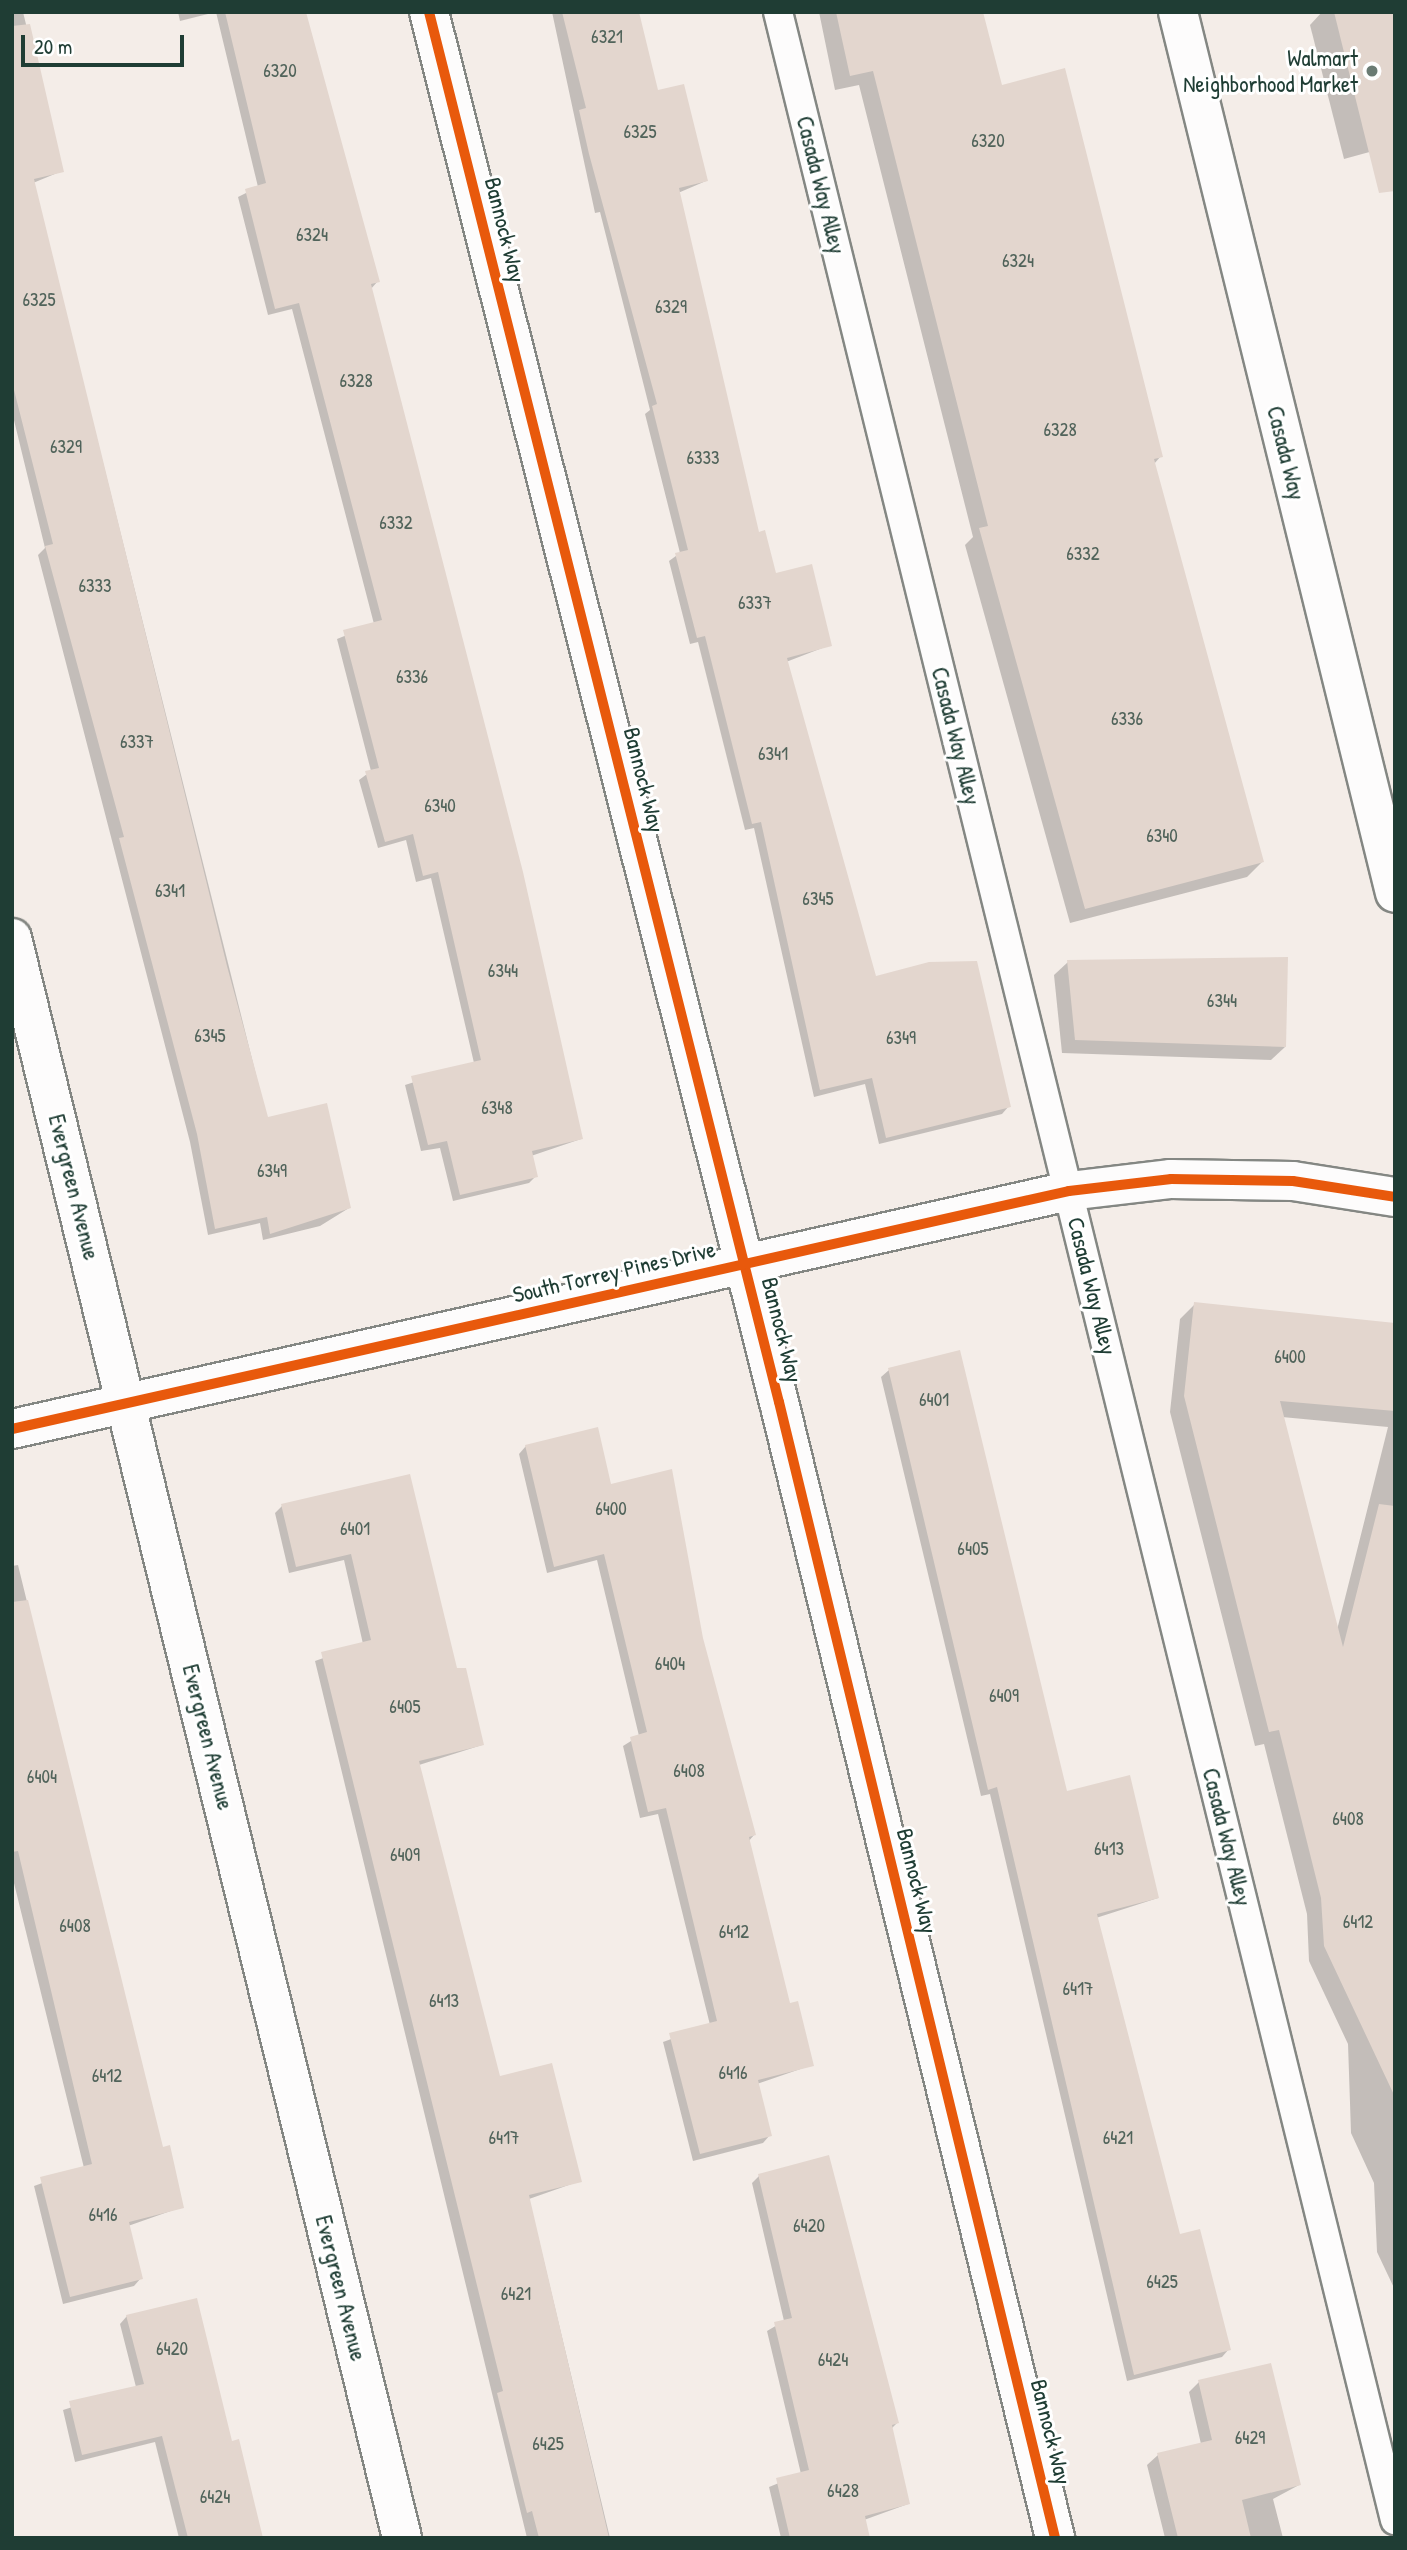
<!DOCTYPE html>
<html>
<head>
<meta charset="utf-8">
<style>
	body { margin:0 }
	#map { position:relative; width:1407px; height:2550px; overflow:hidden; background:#f4ede8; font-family:"Patrick Hand",sans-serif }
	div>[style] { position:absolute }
	.shadow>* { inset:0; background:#0003 }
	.building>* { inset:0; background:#e3d6ce }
	.roads { filter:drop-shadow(2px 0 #848783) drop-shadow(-2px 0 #848783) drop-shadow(0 2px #848783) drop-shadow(0 -2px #848783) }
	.service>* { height:28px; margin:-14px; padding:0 14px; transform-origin:14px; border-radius:14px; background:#fdfcfc }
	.minor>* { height:38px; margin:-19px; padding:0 19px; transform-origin:19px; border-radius:19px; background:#fdfcfc }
	.secondary>* { height:38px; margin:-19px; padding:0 19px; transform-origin:19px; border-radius:19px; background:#fdfcfc }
	.cycleway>* { height:10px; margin:-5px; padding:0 5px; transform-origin:5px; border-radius:5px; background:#e8590c }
	.dots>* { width:19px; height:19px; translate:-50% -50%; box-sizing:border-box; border:4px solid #fff; border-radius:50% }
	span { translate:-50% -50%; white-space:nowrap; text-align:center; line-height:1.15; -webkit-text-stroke:6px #fff; paint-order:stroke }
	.number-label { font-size:19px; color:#50635a }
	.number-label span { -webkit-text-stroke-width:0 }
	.poi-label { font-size:23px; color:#1f3d34 }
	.right { translate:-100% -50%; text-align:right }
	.street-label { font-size:23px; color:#1f3d34 }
	.frame { position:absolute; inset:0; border:14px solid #1f3d34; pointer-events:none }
	.scale { position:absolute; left:21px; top:35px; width:163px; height:32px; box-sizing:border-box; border:4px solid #1f3d34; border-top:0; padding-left:9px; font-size:21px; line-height:24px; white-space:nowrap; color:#1f3d34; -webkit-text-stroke:5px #fff; paint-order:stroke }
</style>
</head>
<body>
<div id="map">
	<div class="shadow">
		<div style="clip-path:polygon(12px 12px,23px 12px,62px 171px,33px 183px,267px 1119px,349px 1208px,320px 1226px,263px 1240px,260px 1223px,208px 1235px,190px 1142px,38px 555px,45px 548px,12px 412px)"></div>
		<div style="clip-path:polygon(178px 12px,216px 12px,180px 21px)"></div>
		<div style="clip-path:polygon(216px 12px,300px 12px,378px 281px,370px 290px,581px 1139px,531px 1156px,536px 1176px,529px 1183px,453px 1201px,440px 1148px,421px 1151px,405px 1085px,474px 1063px,431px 878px,416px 882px,406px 840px,378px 848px,359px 780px,371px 771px,337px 639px,374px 624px,292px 309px,268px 315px,238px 197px,258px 187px)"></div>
		<div style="clip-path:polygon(552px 12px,637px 12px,657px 93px,706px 181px,678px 193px,758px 534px,775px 576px,830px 645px,786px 662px,874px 978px,1009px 1106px,1002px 1114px,879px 1144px,865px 1084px,814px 1097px,754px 828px,745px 830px,698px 642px,690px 644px,669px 561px,680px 553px,645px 414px,650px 410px,600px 212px,595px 213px)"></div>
		<div style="clip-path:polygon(819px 12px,982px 12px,1001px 87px,1161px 456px,1154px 464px,1262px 862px,1247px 877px,1070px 923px,965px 545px,973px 537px,859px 85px,835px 90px)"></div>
		<div style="clip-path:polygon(1322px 12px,1395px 12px,1395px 145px,1344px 159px,1310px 25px)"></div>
		<div style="clip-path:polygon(1068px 962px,1285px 1047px,1271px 1060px,1062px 1053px,1054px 975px)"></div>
		<div style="clip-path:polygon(evenodd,1195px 1304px,1395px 1338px,1395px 2290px,1377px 2252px,1374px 2183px,1351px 2133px,1348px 2044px,1309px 1961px,1307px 1914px,1264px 1744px,1255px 1746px,1170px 1412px,1180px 1319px,1195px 1304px,1282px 1417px,1388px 1427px,1337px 1630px,1282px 1417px)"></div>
		<div style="clip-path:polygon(889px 1370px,1065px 1793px,1158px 1898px,1096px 1918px,1179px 2236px,1229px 2349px,1222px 2357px,1127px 2381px,990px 1794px,981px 1796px,881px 1377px)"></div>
		<div style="clip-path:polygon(526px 1446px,610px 1487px,670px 1472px,701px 1638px,754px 1835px,748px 1842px,788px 2005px,812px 2065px,757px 2084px,770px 2135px,763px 2143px,693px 2161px,663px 2042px,710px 2025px,658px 1814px,640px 1818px,623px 1746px,639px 1736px,597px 1560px,547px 1573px,519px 1454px)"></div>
		<div style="clip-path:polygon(409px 1476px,455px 1670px,482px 1745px,419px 1765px,499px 2078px,580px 2181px,529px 2199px,610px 2538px,527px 2538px,315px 1661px,363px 1644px,344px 1560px,289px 1573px,275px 1513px,282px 1506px)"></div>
		<div style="clip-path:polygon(18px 1565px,161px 2149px,182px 2207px,128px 2226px,141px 2278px,134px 2286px,63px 2304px,34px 2186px,84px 2168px,12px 1875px,12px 1566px)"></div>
		<div style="clip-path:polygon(759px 2176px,897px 2423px,891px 2429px,908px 2504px,864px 2520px,868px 2538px,781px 2538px,769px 2487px,801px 2474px,767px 2331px,784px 2321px,752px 2183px)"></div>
		<div style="clip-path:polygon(127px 2316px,231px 2443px,260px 2538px,179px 2538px,155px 2442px,75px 2462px,63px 2410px,136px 2387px,120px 2324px)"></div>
		<div style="clip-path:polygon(1199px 2382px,1299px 2485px,1273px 2499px,1283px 2538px,1165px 2538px,1147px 2465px,1158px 2455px,1201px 2444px,1189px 2392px)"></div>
	</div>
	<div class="building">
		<div style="clip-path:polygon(225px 12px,306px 12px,380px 282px,371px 284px,523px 872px,583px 1139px,532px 1151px,538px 1177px,460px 1195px,447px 1141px,428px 1145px,411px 1076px,481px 1060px,438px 872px,423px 876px,413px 834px,385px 842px,365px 771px,379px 768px,343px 630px,382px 620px,299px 303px,275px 309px,245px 189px,266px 183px)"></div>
		<div style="clip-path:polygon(562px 12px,639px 12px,658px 90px,684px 84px,708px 181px,679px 188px,759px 532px,765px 530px,776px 573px,812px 564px,832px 646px,787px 658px,876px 976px,929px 962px,977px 961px,1011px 1107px,886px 1138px,872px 1078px,820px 1090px,761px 822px,752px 824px,705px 636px,697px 638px,675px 553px,688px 550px,652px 406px,657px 404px,589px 154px,579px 110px,586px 108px)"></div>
		<div style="clip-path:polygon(836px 12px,983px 12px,1002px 85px,1065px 68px,1163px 457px,1154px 459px,1264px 862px,1085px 909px,979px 528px,988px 526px,873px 71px,850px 76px)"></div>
		<div style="clip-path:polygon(1334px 12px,1395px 12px,1395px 191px,1379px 193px)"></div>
		<div style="clip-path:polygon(30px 24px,64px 172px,34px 179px,227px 966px,268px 1117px,327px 1103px,351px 1208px,270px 1234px,267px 1217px,215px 1229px,197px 1134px,119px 838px,124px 837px,45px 546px,53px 544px,12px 382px,12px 26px)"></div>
		<div style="clip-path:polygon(1288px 957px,1286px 1047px,1075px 1040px,1067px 960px)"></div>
		<div style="clip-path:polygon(1194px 1302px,1395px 1323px,1395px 1411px,1280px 1401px,1343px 1647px,1379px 1504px,1395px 1506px,1395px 2097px,1324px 1946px,1321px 1898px,1279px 1730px,1269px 1732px,1184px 1396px)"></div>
		<div style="clip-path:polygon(960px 1350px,1067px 1791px,1130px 1775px,1159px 1898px,1097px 1914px,1180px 2234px,1200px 2229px,1231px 2350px,1134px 2375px,997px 1787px,988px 1790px,888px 1368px)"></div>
		<div style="clip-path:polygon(598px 1427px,611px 1484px,672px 1469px,703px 1638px,756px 1835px,749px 1837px,790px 2003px,798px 2001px,814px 2066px,758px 2080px,772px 2136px,700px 2154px,669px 2033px,717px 2021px,666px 1808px,648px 1812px,630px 1737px,647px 1732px,604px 1554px,554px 1567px,525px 1445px)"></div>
		<div style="clip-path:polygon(410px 1474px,457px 1668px,466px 1668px,484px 1745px,419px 1761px,500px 2076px,552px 2063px,582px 2182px,529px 2195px,609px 2538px,539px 2538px,532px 2511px,527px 2513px,497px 2393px,503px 2391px,321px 1652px,371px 1640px,351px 1554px,296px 1567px,281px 1504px)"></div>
		<div style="clip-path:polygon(28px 1600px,163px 2147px,170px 2145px,184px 2208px,129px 2222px,143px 2279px,70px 2297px,40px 2177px,92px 2164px,18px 1851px,12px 1852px,12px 1602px)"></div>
		<div style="clip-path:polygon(829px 2155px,899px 2423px,892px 2425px,910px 2504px,865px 2516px,870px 2538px,790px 2538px,776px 2478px,809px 2470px,774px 2322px,792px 2318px,758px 2174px)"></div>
		<div style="clip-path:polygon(197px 2298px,232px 2441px,239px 2439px,263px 2538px,188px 2538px,162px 2436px,82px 2455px,69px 2401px,144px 2384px,126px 2315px)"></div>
		<div style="clip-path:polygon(1271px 2363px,1301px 2485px,1242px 2500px,1251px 2538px,1178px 2538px,1157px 2453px,1212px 2440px,1198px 2380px)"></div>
	</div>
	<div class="roads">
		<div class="service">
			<div style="left:778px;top:12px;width:2583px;rotate:76.18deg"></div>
		</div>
		<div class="minor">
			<div style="left:429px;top:12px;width:1433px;rotate:75.87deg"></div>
			<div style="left:779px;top:1402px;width:1169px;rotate:76.34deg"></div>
			<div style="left:1178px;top:12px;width:907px;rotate:76.16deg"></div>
			<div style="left:12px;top:938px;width:1647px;rotate:76.3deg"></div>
		</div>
		<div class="secondary">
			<div style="left:12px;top:1429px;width:1083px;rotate:-12.69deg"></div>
			<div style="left:1069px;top:1191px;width:103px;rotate:-6.7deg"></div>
			<div style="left:1171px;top:1179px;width:122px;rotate:0.9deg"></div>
			<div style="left:1293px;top:1181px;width:103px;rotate:8.9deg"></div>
		</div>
	</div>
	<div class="cycleway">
		<div style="left:429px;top:12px;width:1433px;rotate:75.87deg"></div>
		<div style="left:779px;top:1402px;width:1169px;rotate:76.34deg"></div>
		<div style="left:12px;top:1429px;width:1083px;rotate:-12.69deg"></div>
		<div style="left:1069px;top:1191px;width:103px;rotate:-6.7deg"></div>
		<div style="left:1171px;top:1179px;width:122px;rotate:0.9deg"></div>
		<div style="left:1293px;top:1181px;width:103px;rotate:8.9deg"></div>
	</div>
	<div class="dots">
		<div style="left:1372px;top:71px;background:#6a7b73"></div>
	</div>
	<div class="number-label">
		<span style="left:607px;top:37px">6321</span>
		<span style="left:280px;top:71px">6320</span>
		<span style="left:640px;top:132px">6325</span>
		<span style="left:988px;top:141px">6320</span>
		<span style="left:312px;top:235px">6324</span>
		<span style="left:1018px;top:261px">6324</span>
		<span style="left:39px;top:300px">6325</span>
		<span style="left:671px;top:307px">6329</span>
		<span style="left:356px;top:381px">6328</span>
		<span style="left:1060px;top:430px">6328</span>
		<span style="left:66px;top:447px">6329</span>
		<span style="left:703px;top:458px">6333</span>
		<span style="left:396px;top:523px">6332</span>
		<span style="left:1083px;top:554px">6332</span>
		<span style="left:95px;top:586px">6333</span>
		<span style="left:755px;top:603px">6337</span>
		<span style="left:412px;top:677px">6336</span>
		<span style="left:1127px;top:719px">6336</span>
		<span style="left:137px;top:742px">6337</span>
		<span style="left:773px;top:754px">6341</span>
		<span style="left:440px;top:806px">6340</span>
		<span style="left:1162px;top:836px">6340</span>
		<span style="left:170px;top:891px">6341</span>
		<span style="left:818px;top:899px">6345</span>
		<span style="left:503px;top:971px">6344</span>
		<span style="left:1222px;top:1001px">6344</span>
		<span style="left:210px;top:1036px">6345</span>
		<span style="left:901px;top:1038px">6349</span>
		<span style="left:497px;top:1108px">6348</span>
		<span style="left:272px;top:1171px">6349</span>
		<span style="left:1290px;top:1357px">6400</span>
		<span style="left:934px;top:1400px">6401</span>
		<span style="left:611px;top:1509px">6400</span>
		<span style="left:355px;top:1529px">6401</span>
		<span style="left:973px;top:1549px">6405</span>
		<span style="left:670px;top:1664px">6404</span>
		<span style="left:1004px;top:1696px">6409</span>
		<span style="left:405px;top:1707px">6405</span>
		<span style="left:689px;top:1771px">6408</span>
		<span style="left:42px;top:1777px">6404</span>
		<span style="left:1348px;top:1819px">6408</span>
		<span style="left:1109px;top:1849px">6413</span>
		<span style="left:405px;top:1855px">6409</span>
		<span style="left:1358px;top:1922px">6412</span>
		<span style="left:75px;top:1926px">6408</span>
		<span style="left:734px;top:1932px">6412</span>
		<span style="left:1078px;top:1989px">6417</span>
		<span style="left:444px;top:2001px">6413</span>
		<span style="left:733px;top:2073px">6416</span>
		<span style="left:107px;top:2076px">6412</span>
		<span style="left:504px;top:2138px">6417</span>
		<span style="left:1118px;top:2138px">6421</span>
		<span style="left:103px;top:2215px">6416</span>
		<span style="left:809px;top:2226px">6420</span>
		<span style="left:1162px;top:2282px">6425</span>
		<span style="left:516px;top:2294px">6421</span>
		<span style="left:172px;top:2349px">6420</span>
		<span style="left:833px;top:2360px">6424</span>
		<span style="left:1250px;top:2438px">6429</span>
		<span style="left:548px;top:2444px">6425</span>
		<span style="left:843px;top:2491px">6428</span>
		<span style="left:215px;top:2497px">6424</span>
	</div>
	<div class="poi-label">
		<span class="right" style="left:1358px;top:71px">Walmart<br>Neighborhood Market</span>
	</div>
	<div class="street-label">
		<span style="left:821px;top:185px;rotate:76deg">Casada Way Alley</span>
		<span style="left:505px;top:230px;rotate:76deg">Bannock Way</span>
		<span style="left:1286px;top:453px;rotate:76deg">Casada Way</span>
		<span style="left:956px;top:736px;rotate:76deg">Casada Way Alley</span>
		<span style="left:644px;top:780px;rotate:76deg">Bannock Way</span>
		<span style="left:74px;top:1187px;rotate:76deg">Evergreen Avenue</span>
		<span style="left:614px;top:1272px;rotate:-13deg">South Torrey Pines Drive</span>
		<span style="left:1092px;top:1286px;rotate:76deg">Casada Way Alley</span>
		<span style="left:782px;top:1330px;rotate:76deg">Bannock Way</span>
		<span style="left:208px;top:1737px;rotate:76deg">Evergreen Avenue</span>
		<span style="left:1227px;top:1837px;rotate:76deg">Casada Way Alley</span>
		<span style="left:917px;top:1881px;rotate:76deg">Bannock Way</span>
		<span style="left:341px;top:2288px;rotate:76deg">Evergreen Avenue</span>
		<span style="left:1051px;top:2432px;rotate:76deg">Bannock Way</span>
	</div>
	<div class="frame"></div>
	<div class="scale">20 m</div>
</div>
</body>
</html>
